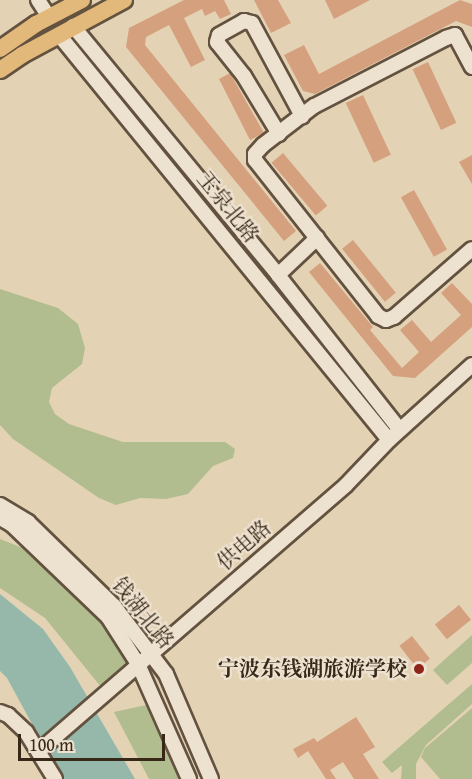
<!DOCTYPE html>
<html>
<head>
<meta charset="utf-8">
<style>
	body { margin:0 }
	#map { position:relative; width:472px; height:779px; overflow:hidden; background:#e4d2b5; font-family:"Gentium Book Plus","Noto Serif SC",serif }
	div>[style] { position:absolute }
	.green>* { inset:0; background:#b1bd8f }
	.water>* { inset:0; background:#96b8aa }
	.building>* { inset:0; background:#d5a07e; transform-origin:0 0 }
	.roads { filter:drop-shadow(2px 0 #63523f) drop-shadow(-2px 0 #63523f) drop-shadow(0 2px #63523f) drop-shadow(0 -2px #63523f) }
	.minor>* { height:14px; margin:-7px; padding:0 7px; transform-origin:7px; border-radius:7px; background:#ede2cf }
	.major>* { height:16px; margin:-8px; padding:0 8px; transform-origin:8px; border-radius:8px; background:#e2b97a }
	.dots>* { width:16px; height:16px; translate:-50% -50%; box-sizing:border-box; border:3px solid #ede2cf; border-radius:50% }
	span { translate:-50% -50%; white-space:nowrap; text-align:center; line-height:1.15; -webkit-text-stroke:4.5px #ede2cf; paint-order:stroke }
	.street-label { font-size:21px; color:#382818 }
	.poi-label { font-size:21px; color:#382818; font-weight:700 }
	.right { translate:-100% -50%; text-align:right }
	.scale { position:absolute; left:18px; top:734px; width:147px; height:27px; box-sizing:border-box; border:3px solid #382818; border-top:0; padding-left:8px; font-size:18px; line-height:21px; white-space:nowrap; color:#382818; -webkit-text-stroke:4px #ede2cf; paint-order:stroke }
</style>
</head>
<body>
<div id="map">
	<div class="green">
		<div style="clip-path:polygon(0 289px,58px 308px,78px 324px,85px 348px,82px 364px,52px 388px,49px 402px,55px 414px,69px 424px,123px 442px,225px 442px,235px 449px,233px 458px,213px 466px,188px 494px,166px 499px,140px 498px,116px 505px,99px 498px,13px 439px,0 425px)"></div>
		<div style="clip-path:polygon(0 539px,28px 550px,70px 573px,144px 651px,101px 687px,45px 618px,0 588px)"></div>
		<div style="clip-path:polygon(472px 635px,472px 663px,447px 685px,433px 670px)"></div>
		<div style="clip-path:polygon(472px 684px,472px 704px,426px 745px,416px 764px,416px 779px,401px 779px,402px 765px,392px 773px,382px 762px)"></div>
		<div style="clip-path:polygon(151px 704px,183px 779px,149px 779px,114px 712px)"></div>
		<div style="clip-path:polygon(472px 708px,472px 779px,440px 779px,421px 757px,425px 748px)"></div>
	</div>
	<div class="water">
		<div style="clip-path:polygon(0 594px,43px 629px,70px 667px,135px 779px,62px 779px,7px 678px,0 671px)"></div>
	</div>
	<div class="building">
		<div style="clip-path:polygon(184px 0,224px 0,231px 14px,220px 19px,215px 11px,205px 16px,202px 9px,184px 18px,205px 60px,191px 67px,169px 25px,146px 37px,145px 45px,296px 231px,284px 241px,126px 47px,129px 28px)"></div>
		<div style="clip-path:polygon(254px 0,278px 0,291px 23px,271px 33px)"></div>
		<div style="clip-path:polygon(325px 0,370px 0,334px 19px)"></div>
		<div style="clip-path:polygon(460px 0,472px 4px,472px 27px,456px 21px,315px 94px,303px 91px,284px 55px,304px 45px,319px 74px)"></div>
		<div style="left:428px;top:62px;width:67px;height:17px;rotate:65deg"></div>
		<div style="clip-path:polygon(230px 73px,264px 133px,250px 140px,219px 79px)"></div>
		<div style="left:363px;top:95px;width:66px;height:19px;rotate:65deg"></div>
		<div style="left:283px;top:153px;width:69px;height:15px;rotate:50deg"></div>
		<div style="clip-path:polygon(472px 155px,472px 184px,459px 162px)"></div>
		<div style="left:414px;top:190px;width:68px;height:15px;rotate:61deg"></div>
		<div style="left:353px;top:240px;width:68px;height:14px;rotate:51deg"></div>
		<div style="clip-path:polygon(320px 263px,373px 327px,370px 330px,402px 368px,419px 352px,400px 330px,412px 320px,431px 342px,461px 315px,441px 293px,452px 283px,472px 304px,472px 327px,415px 378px,393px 376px,309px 272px)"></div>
		<div style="left:459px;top:605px;width:19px;height:31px;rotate:51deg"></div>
		<div style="left:412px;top:636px;width:29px;height:16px;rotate:52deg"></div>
		<div style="clip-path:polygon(356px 717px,375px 747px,363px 754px,379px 779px,354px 779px,343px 762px,330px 770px,336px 779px,326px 779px,308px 751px,298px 758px,293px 749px,314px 738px,317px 742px)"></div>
	</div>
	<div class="roads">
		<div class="minor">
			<div style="left:38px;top:0;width:20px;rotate:57deg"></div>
			<div style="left:73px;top:26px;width:323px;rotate:50.5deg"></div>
			<div style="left:278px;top:275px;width:197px;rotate:51.8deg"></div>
			<div style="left:59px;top:35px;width:522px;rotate:50.83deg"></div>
			<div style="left:472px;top:67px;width:36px;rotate:-118deg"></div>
			<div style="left:455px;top:35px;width:9px;rotate:162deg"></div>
			<div style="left:446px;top:38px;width:148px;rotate:152.7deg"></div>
			<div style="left:314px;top:106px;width:64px;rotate:142.6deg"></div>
			<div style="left:263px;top:145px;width:12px;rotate:132deg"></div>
			<div style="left:255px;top:154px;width:6px;rotate:90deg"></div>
			<div style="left:255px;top:160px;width:199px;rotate:51.7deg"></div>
			<div style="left:378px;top:316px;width:9px;rotate:27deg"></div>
			<div style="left:386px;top:320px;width:9px;rotate:-21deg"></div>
			<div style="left:394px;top:317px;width:103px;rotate:-41.1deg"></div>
			<div style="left:279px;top:134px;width:68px;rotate:-121.1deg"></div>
			<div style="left:244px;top:76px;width:43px;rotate:-128.5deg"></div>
			<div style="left:217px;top:42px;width:7px;rotate:-74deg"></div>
			<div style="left:219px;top:35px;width:29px;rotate:-29deg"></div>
			<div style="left:244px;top:21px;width:8px;rotate:14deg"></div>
			<div style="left:252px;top:23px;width:106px;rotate:61.7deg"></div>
			<div style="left:278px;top:275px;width:54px;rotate:-43.5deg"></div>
			<div style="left:0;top:505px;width:33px;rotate:31deg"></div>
			<div style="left:28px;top:522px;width:120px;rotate:44.3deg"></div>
			<div style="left:114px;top:606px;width:86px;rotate:52.6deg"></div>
			<div style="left:166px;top:674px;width:114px;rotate:66.8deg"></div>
			<div style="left:0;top:518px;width:13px;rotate:29deg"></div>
			<div style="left:11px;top:524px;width:134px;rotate:43.8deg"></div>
			<div style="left:108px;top:617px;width:56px;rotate:57.4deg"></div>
			<div style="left:138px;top:664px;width:126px;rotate:66.1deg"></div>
			<div style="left:0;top:712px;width:9px;rotate:21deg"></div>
			<div style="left:8px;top:715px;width:25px;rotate:43deg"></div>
			<div style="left:26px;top:732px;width:55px;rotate:58.3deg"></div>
			<div style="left:39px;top:751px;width:406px;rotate:-40.9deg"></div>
			<div style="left:346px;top:485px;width:62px;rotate:-46.3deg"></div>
			<div style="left:389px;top:440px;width:112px;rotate:-42.1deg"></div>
		</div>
		<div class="major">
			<div style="left:0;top:49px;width:44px;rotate:-34.8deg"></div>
			<div style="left:36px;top:24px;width:52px;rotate:-27.6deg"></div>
			<div style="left:0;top:70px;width:27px;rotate:-34deg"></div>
			<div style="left:22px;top:55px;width:116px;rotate:-28.3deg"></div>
		</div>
	</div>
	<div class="dots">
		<div style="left:419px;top:669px;background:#8f2418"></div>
	</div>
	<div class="street-label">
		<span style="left:228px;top:207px;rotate:51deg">玉泉北路</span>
		<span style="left:244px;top:545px;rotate:-41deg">供电路</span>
		<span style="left:143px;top:613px;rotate:51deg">钱湖北路</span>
	</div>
	<div class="poi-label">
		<span class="right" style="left:407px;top:669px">宁波东钱湖旅游学校</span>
	</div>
	<div class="scale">100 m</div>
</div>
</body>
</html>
